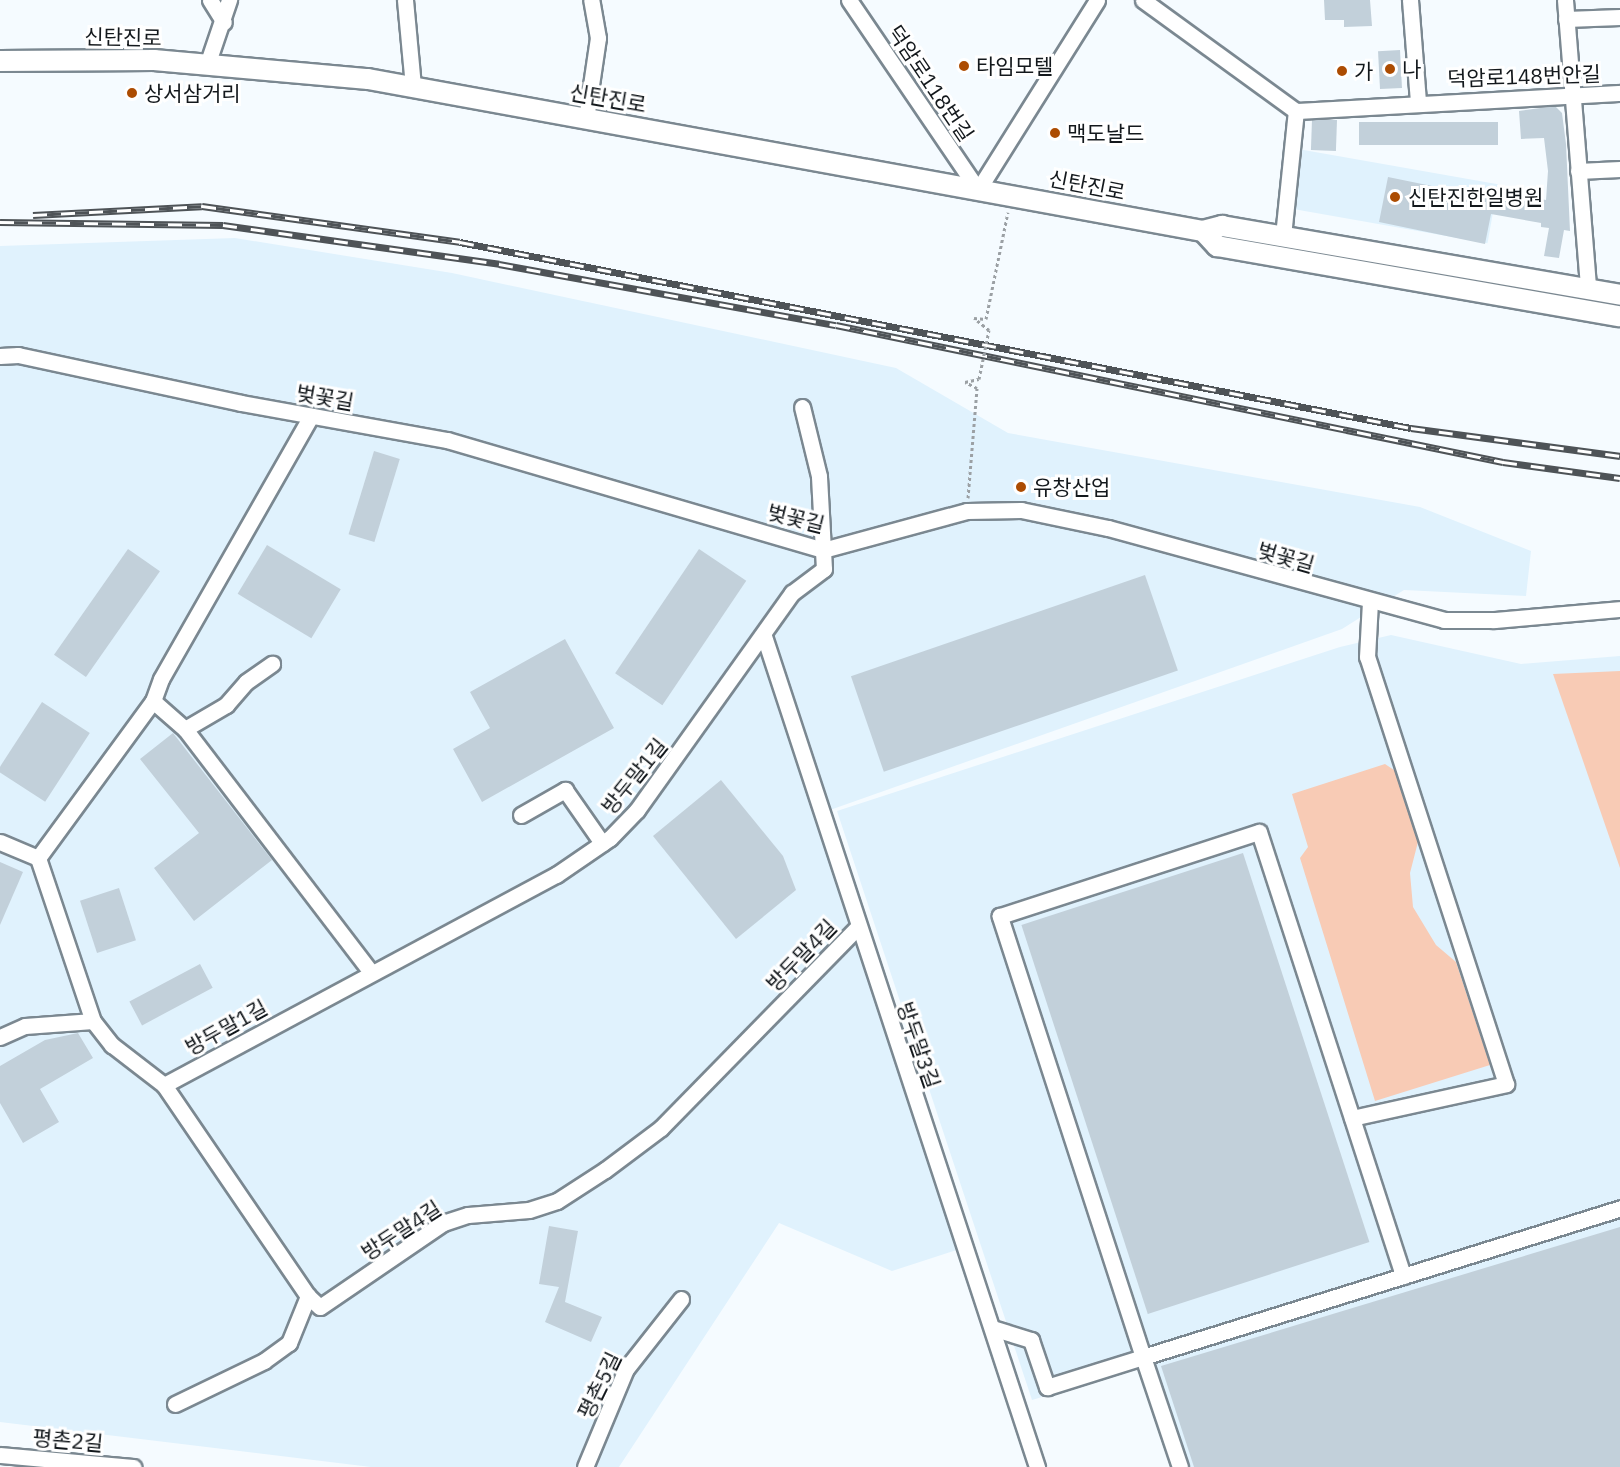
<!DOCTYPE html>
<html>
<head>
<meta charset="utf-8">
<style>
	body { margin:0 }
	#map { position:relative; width:1620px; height:1467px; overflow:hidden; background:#f5fbff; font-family:"IBM Plex Sans","Noto Sans KR",sans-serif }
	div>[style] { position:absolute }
	.built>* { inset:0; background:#e0f2fd; transform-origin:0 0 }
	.green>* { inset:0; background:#f8cbb5 }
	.building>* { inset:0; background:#c2d0da; transform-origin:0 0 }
	.path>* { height:3px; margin-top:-1.5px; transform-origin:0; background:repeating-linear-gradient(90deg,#9ba0a4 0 3px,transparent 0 6px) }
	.roads { filter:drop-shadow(2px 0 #7b8891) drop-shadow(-2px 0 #7b8891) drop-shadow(0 2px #7b8891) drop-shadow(0 -2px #7b8891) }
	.minor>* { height:15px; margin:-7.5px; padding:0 7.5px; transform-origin:7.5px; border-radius:7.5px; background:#fff }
	.major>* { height:20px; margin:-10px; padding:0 10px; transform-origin:10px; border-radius:10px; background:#fff }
	.rail>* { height:7px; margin-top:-3.5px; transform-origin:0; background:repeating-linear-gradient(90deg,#fff 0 14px,#4e5357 0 28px); box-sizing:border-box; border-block:2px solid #4e5357 }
	.path-bridge>* { height:3px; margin-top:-1.5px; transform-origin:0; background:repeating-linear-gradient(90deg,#9ba0a4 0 3px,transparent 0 6px) }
	.dots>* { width:16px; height:16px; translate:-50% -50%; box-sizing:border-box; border:3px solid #fff; border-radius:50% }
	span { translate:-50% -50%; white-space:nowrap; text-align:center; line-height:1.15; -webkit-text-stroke:6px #fff; paint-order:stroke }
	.street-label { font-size:21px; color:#13181c }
	.poi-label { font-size:21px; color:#13181c }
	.left { translate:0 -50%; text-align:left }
</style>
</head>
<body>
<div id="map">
	<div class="built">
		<div style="left:1298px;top:149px;width:203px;height:60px;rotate:10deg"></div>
		<div style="clip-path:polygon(235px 238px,452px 273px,896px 368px,1008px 433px,1420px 507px,1531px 551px,1526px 596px,1404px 590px,1342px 629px,830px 810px,972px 1245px,892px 1271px,779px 1223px,619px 1467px,371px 1467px,0 1422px,0 246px)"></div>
		<div style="clip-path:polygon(1391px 635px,1521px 664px,1620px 656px,1620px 1467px,1171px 1467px,1140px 1368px,1032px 1400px,837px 811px,1340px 647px)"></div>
	</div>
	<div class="green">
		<div style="clip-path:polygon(1620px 671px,1620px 868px,1553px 674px)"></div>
		<div style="clip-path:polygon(1385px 764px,1400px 774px,1419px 838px,1410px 873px,1413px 907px,1436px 945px,1456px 962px,1490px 1065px,1375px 1101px,1300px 858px,1308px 847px,1292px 794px)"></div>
	</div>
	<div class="building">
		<div style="clip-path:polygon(1324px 0,1370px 0,1372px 26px,1344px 27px,1344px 20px,1325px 20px)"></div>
		<div style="left:1400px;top:50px;width:38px;height:22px;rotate:87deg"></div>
		<div style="clip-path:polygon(1555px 106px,1562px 113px,1566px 144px,1570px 231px,1564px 230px,1559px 258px,1544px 256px,1549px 228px,1541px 227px,1541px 223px,1491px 214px,1485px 244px,1379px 222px,1388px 177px,1500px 200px,1502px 192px,1546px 200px,1548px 171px,1544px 138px,1521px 139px,1519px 111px)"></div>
		<div style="left:1337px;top:120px;width:31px;height:25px;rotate:92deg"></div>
		<div style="left:1498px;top:122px;width:23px;height:139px;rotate:90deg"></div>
		<div style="left:374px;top:451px;width:27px;height:87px;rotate:17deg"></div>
		<div style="left:267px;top:545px;width:86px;height:57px;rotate:31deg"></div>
		<div style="left:128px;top:549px;width:39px;height:129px;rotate:35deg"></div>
		<div style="left:699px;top:549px;width:57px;height:150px;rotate:34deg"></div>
		<div style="left:1145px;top:575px;width:101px;height:311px;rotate:71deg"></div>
		<div style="clip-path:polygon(565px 639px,614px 728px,482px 802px,453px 749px,490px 728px,470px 692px)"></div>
		<div style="left:42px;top:702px;width:57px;height:82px;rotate:33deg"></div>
		<div style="clip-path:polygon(173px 733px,272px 860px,194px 921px,154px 868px,199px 833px,140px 759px)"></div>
		<div style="clip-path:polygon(721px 780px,783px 856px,796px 890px,736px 939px,653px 836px)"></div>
		<div style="left:1243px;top:853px;width:409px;height:233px;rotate:72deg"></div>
		<div style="clip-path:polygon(0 862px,23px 872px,0 925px)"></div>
		<div style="left:119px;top:888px;width:55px;height:41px;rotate:72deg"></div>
		<div style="left:200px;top:964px;width:27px;height:80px;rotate:62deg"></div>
		<div style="clip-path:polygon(78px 1033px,93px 1058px,40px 1089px,59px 1122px,23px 1143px,0 1103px,0 1066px,45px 1040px)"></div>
		<div style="clip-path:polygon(549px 1226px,578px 1231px,565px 1302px,602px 1317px,591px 1342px,545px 1322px,559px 1287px,539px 1284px)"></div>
		<div style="clip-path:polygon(1620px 1227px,1620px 1467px,1194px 1467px,1161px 1366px)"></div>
	</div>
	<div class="path">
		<div style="left:986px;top:319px;width:109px;rotate:-78.4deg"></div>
		<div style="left:968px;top:498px;width:110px;rotate:-85.3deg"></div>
	</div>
	<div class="roads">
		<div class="minor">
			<div style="left:210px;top:0;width:26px;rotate:58deg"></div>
			<div style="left:405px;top:0;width:87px;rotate:84.7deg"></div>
			<div style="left:849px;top:0;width:230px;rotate:55.8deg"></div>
			<div style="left:978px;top:190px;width:224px;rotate:-57.9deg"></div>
			<div style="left:1143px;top:0;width:189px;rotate:36deg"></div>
			<div style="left:1296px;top:111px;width:324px;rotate:-3.2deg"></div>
			<div style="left:1410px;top:0;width:102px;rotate:85.5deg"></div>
			<div style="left:1565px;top:0;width:290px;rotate:85.4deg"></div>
			<div style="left:1566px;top:19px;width:54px;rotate:-2.1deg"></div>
			<div style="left:207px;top:65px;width:69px;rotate:-71.3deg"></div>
			<div style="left:586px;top:119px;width:82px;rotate:-81.6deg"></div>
			<div style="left:598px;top:38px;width:39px;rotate:-100deg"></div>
			<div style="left:1578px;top:171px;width:42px;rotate:-2.7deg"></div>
			<div style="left:1283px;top:236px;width:126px;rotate:-84.1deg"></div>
			<div style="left:0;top:356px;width:18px;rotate:-3deg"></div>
			<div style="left:18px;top:355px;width:228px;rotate:12.1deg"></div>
			<div style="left:241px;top:403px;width:209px;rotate:10.2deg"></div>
			<div style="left:447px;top:440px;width:392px;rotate:16.3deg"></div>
			<div style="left:823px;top:550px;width:149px;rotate:-15.2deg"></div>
			<div style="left:967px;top:511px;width:54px;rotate:-1.1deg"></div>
			<div style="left:1021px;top:510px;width:89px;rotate:11.7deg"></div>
			<div style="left:1108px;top:528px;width:348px;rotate:15.3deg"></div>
			<div style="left:1444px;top:620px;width:50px"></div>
			<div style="left:1494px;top:620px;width:126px;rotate:-5deg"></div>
			<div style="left:764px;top:636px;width:875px;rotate:71.81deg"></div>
			<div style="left:153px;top:701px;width:23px;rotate:-70deg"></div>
			<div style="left:161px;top:679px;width:303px;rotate:-60.3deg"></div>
			<div style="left:185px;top:729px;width:48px;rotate:-30.3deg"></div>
			<div style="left:226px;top:705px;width:30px;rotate:-49deg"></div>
			<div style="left:246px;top:682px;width:32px;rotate:-35deg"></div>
			<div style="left:521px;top:815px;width:51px;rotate:-29.6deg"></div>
			<div style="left:565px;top:790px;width:65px;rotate:55.1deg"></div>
			<div style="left:0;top:842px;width:41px;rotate:22.8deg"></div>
			<div style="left:38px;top:858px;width:195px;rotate:-53.8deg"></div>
			<div style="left:153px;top:701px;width:43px;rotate:41.2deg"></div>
			<div style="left:185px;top:729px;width:306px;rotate:52.6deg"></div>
			<div style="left:38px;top:858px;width:172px;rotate:71.4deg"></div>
			<div style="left:0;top:1037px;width:27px;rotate:-24deg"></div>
			<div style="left:25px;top:1026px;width:68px;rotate:-4.2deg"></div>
			<div style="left:93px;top:1021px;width:31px;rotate:52deg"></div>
			<div style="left:112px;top:1045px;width:66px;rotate:37.6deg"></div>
			<div style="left:164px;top:1085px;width:255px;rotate:55.7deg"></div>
			<div style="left:308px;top:1296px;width:16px;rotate:43deg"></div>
			<div style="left:320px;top:1307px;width:149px;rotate:-34.3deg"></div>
			<div style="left:443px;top:1223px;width:26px;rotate:-18deg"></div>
			<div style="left:468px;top:1215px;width:61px;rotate:-4.7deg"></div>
			<div style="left:529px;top:1210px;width:29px;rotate:-18deg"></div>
			<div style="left:557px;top:1201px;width:57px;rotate:-32.9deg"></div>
			<div style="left:605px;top:1170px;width:70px;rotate:-36.9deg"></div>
			<div style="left:661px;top:1128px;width:280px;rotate:-45.6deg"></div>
			<div style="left:164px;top:1085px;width:445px;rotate:-28.2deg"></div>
			<div style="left:556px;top:875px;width:65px;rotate:-34.4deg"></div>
			<div style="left:610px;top:838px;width:39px;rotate:-46deg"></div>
			<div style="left:637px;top:810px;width:267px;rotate:-54.5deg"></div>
			<div style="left:792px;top:593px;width:40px;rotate:-37deg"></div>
			<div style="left:824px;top:569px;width:93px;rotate:-93.1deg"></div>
			<div style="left:819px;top:476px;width:71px;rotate:-103.8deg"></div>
			<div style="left:1352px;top:1118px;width:158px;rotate:-12.4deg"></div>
			<div style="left:1506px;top:1084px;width:449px;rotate:-108deg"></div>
			<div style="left:1367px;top:657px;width:55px;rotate:-86.9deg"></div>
			<div style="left:992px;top:1328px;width:41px;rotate:17.1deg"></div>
			<div style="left:1031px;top:1340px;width:50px;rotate:71.2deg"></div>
			<div style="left:1047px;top:1387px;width:101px;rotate:-17.4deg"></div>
			<div style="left:1143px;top:1357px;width:464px;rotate:-108deg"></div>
			<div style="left:1000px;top:916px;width:272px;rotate:-18deg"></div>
			<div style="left:1259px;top:832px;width:467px;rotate:72deg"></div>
			<div style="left:175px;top:1404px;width:99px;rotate:-25.8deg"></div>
			<div style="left:264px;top:1361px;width:31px;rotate:-36deg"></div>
			<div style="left:289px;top:1343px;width:51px;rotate:-68deg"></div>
			<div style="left:0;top:1455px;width:134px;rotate:5.2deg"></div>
			<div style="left:585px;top:1467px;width:106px;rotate:-67.3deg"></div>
			<div style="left:626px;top:1369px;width:89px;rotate:-51.8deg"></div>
			<div style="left:1180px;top:1467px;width:116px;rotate:-108.6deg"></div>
			<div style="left:1143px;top:1357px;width:500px;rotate:-17.3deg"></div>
		</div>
		<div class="major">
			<div style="left:0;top:61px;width:154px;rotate:-0.4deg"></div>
			<div style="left:154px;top:60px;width:215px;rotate:5.1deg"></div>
			<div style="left:368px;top:79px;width:849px;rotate:10.32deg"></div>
			<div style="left:1203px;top:231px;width:20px;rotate:-15deg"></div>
			<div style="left:1222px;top:226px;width:404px;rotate:9.8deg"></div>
			<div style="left:1203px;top:231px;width:21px;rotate:47deg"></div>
			<div style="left:1217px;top:246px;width:409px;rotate:9.9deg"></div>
		</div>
	</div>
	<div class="rail">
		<div style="left:33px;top:215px;width:169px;rotate:-3deg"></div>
		<div style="left:202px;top:206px;width:260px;rotate:7.9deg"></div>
		<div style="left:460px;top:242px;width:969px;rotate:11.07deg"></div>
		<div style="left:1411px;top:428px;width:211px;rotate:7.6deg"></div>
		<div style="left:0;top:222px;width:223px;rotate:0.8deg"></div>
		<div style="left:223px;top:225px;width:279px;rotate:8deg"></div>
		<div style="left:499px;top:264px;width:342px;rotate:10.3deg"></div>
		<div style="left:836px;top:325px;width:681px;rotate:11.61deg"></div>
		<div style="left:1503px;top:462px;width:118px;rotate:7.8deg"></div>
	</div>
	<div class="path-bridge">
		<div style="left:977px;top:388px;width:13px;rotate:-153deg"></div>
		<div style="left:965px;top:382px;width:14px;rotate:-12deg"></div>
		<div style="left:979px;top:379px;width:50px;rotate:-78.5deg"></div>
		<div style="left:989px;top:330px;width:19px;rotate:-141deg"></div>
		<div style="left:974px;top:318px;width:12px;rotate:5deg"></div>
	</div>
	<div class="dots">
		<div style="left:964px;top:66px;background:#ac4c02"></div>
		<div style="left:1390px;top:69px;background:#ac4c02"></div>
		<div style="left:1342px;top:71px;background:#ac4c02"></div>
		<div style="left:132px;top:93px;background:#ac4c02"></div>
		<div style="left:1055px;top:133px;background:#ac4c02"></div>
		<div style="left:1395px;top:197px;background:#ac4c02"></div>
		<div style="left:1021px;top:487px;background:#ac4c02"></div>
	</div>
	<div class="street-label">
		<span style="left:123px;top:37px;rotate:1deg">신탄진로</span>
		<span style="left:1524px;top:76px;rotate:-2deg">덕암로148번안길</span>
		<span style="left:931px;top:83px;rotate:56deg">덕암로118번길</span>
		<span style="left:608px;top:98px;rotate:10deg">신탄진로</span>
		<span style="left:1087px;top:185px;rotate:11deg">신탄진로</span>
		<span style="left:325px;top:397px;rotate:10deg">벚꽃길</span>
		<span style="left:796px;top:518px;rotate:14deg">벚꽃길</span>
		<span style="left:1286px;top:557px;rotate:16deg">벚꽃길</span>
		<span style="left:634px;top:776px;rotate:-51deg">방두말1길</span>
		<span style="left:801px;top:955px;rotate:-46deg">방두말4길</span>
		<span style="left:226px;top:1027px;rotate:-29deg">방두말1길</span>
		<span style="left:919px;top:1045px;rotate:71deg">방두말3길</span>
		<span style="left:401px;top:1230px;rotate:-33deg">방두말4길</span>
		<span style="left:599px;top:1385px;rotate:-64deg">평촌5길</span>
		<span style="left:68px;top:1440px;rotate:5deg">평촌2길</span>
	</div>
	<div class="poi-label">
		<span class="left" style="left:976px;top:66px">타임모텔</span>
		<span class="left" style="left:1402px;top:69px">나</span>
		<span class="left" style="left:1354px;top:71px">가</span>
		<span class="left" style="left:144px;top:93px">상서삼거리</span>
		<span class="left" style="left:1067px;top:133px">맥도날드</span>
		<span class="left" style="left:1408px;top:197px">신탄진한일병원</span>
		<span class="left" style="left:1033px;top:487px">유창산업</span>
	</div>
</div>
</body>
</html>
